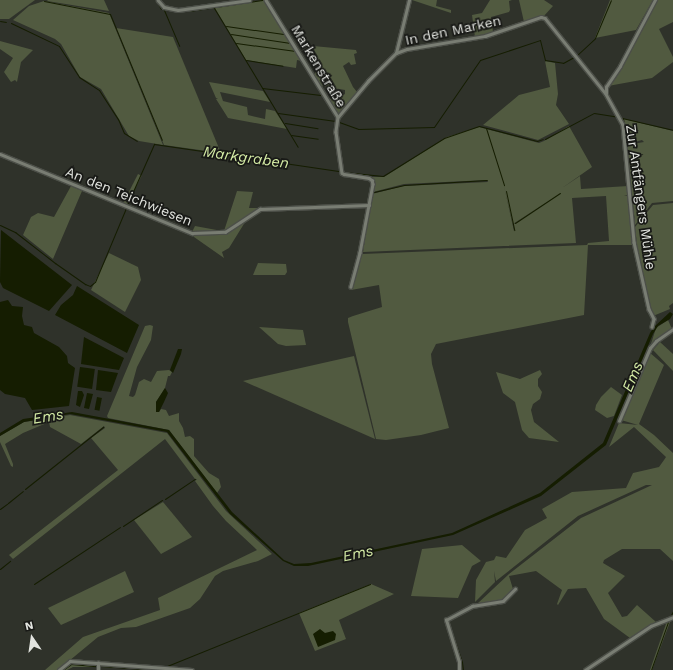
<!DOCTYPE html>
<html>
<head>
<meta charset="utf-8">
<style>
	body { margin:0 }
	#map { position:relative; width:673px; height:670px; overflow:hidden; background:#2f322a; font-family:"Work Sans",sans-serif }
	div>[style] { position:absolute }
	.green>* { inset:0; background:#515a40; transform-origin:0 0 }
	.water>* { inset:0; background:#151d01; transform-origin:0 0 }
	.stream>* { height:1px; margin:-0.5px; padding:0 0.5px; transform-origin:0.5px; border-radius:0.5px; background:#151d01 }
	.roads { filter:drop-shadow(1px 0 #4c4f48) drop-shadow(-1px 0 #4c4f48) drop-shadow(0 1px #4c4f48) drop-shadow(0 -1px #4c4f48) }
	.minor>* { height:2.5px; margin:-1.25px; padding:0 1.25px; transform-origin:1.25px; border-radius:1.25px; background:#797d73 }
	span { translate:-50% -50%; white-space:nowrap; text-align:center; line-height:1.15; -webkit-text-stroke:3.5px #181916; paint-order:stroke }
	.street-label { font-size:14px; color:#e2e4df }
	.water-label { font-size:15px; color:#d4eba5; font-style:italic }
	.north { position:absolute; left:12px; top:618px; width:40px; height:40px; -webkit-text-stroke:3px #181916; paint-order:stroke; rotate:347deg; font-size:11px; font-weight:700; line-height:16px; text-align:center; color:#e2e4df }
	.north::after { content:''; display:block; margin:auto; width:14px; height:18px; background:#e2e4df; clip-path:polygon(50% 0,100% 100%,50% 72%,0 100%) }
</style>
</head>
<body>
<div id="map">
	<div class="green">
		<div style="clip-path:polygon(0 0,35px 0,9px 19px,0 19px)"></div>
		<div style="clip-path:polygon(48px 0,104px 0,109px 11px,47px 1px)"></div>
		<div style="clip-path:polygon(264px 0,267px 3px,302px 61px,297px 60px,296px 68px,246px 60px,215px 8px)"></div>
		<div style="clip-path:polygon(412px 0,437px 0,436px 6px,451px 10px,451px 13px)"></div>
		<div style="clip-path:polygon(490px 0,512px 0,509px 1px,510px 10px,509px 12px,491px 17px,493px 32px,475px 37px,472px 15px,482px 13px)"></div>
		<div style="clip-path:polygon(519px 0,544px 0,553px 6px,543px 17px,524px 22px)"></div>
		<div style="clip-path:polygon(610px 0,653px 0,636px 30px,595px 38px)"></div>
		<div style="clip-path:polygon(655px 0,673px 0,673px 22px,659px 29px,673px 57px,673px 62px,652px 78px,608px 86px,621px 67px)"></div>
		<div style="clip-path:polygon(44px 1px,109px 13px,163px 145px,139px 141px,129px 136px,101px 89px,80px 77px,61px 44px,55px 39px,13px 20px,29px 6px)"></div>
		<div style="clip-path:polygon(116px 28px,173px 37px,221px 153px,164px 145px)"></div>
		<div style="clip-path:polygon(0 41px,33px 50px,21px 62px,17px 82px,15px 80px,11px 82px,4px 72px,13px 58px,0 49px)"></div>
		<div style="clip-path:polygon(313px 46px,356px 50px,357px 53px,354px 54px,356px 64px,351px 65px,349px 62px,343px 66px,353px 87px,357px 92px,340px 113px,337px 113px,329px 99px,339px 97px,345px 94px,345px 90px,321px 86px,314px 75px,320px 64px,315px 54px)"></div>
		<div style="clip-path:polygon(545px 61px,555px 63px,558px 94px,556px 105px,569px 124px,538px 140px,483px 125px,519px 95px,550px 87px)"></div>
		<div style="clip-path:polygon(209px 82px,263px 91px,270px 102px,220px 92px,223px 101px,247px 107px,248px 115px,265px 119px,266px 109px,275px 111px,287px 129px,228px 118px,216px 99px,218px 99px,216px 98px)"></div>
		<div style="clip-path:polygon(624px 119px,673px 131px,673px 201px,652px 203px,635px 225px,627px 145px,644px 142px,642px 140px,627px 144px)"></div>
		<div style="clip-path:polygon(evenodd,569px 126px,592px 167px,562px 188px,580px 176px,581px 189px,628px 186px,628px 195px,624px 196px,629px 196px,633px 245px,588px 245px,584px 315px,436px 344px,431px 354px,432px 364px,449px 428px,421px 435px,386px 440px,376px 439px,348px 322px,348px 318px,353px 316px,382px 307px,379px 285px,351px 290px,362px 254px,587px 245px,588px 243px,609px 241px,606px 196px,572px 198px,576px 243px,363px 252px,372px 194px,403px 186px,488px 182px,487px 180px,404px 184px,373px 192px,374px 184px,371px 177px,384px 177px,447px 137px,479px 127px,539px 143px,544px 141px,569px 126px,504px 186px,513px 224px,547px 202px,514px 224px,514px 231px,504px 186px)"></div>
		<div style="left:138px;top:174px;width:4px;height:34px;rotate:27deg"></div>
		<div style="clip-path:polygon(71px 186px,82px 191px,53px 259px,23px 235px,31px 217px,38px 213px,54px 217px)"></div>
		<div style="clip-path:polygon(237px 191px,253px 192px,249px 208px,260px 208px,224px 231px)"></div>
		<div style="clip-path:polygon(673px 203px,673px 303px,669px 306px,670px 309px,653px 316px,649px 308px,635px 243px,635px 227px,653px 205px)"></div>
		<div style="clip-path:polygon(247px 219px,229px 248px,222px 252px,224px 258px,194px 237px,194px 235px,225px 233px)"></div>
		<div style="clip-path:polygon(195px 226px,222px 231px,192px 232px)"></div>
		<div style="clip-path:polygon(109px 253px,138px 267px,141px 280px,125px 312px,91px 290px)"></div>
		<div style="clip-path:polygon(258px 263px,286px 264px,287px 272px,285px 275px,253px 275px)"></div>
		<div style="clip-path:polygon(668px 320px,672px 329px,655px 340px,650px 347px,656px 328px)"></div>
		<div style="clip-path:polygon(150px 325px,153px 326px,151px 340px,137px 367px,129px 396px,133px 397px,135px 395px,139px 382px,144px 379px,151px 382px,157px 371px,169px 370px,172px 372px,170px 376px,168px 376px,165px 388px,156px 402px,159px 412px,161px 409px,166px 410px,169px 416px,179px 413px,179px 421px,183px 428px,185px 437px,190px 436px,194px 439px,194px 456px,209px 473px,219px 479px,221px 487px,217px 493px,169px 430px,108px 418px,107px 416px,145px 326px)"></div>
		<div style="clip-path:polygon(259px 327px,303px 330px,306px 345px,286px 346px,278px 344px)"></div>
		<div style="clip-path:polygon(660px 342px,673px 354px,673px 371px,653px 350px)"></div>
		<div style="clip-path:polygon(649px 352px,664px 365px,639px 424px,654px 435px,673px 453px,673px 561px,660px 549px,622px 549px,604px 560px,603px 563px,625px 576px,608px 593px,622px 617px,627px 616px,637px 605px,656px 622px,630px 638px,604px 619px,586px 588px,568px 589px,558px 605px,557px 604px,562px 590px,536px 571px,509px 576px,513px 589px,503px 600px,477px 604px,509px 574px,581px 518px,652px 485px,646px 485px,578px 516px,496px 581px,494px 571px,495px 582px,475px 602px,476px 580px,486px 562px,494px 560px,496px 556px,506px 558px,525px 530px,547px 518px,542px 509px,572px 492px,626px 488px,633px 473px,659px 467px,664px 460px,666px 457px,634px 427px,609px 447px,619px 423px,638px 425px,621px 420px)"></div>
		<div style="clip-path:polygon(354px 356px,375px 439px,243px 381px)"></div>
		<div style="clip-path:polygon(540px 370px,542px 374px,538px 379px,538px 386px,542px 392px,540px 399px,533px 404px,531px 410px,534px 422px,559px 442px,529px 438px,522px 430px,515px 402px,503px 393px,496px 372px,520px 379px)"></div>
		<div style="clip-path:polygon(611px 387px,622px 395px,614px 416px,607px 418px,595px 410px,596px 405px,601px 397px)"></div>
		<div style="clip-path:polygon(70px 415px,167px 433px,226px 511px,272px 554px,258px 561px,223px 571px,215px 576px,200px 599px,190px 608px,136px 627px,121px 628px,98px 637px,69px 661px,94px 664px,95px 667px,73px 667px,67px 670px,45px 670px,83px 637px,160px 610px,158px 598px,257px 550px,226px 521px,213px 506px,195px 481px,197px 479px,195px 479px,165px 439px,13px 559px,9px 555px,118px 470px,91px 438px,105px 428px,104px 426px,81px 444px,50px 427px,49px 422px,23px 433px,5px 444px,13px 464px,13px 467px,11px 466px,0 442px,0 436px,24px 422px)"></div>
		<div style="clip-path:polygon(163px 502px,192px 537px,161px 554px,134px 520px)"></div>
		<div style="clip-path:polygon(462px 545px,481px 561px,472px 566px,458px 598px,411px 596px,422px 549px)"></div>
		<div style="clip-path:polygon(125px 571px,134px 592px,61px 625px,48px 608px)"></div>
		<div style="clip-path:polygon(371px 584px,394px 594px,339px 620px,346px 639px,315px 651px,299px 613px)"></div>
		<div style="clip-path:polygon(667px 621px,670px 622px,652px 670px,650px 670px)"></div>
		<div style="clip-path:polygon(102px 664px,187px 670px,101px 667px)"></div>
	</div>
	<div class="water">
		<div style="clip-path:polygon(1px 230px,72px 285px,49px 311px,3px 288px,0 282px)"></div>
		<div style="clip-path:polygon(77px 286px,139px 325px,127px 353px,55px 315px,61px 305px,73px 295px)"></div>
		<div style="clip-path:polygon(8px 300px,12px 306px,23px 307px,22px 316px,24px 325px,32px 327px,34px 333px,59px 347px,67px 356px,68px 363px,75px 368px,69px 406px,32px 410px,25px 398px,5px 394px,0 390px,0 302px)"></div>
		<div style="clip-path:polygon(670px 312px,673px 314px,670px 319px,658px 326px,653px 334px,606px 445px,541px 496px,453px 535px,308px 566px,294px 566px,283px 561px,230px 514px,167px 432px,70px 414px,24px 422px,0 436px,0 433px,23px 419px,72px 412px,169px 430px,232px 512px,284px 560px,294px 564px,311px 563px,452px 533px,540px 493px,603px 443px,650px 333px,654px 327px)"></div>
		<div style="clip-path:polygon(84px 337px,124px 358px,119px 370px,81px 364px)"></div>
		<div style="clip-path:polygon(178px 349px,182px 349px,181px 354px,173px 373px,170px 370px)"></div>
		<div style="left:80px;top:367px;width:15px;height:20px;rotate:8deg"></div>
		<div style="clip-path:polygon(98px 370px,118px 373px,111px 392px,96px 390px)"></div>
		<div style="clip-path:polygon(165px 388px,168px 393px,164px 402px,159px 412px,156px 412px,156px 402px)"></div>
		<div style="clip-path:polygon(78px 391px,82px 391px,84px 395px,80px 407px,76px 405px)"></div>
		<div style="clip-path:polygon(87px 393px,93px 394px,89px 409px,84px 408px)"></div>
		<div style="left:97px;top:397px;width:5px;height:13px;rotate:11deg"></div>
		<div style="clip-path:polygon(320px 629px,325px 633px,333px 631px,336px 634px,335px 640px,318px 647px,313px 634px)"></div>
	</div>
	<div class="stream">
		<div style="left:156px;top:0;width:10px;rotate:61deg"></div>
		<div style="left:44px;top:1px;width:67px;rotate:11.1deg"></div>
		<div style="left:110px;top:14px;width:136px;rotate:67.6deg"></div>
		<div style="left:214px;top:8px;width:162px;rotate:58.9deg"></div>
		<div style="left:163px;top:9px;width:26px;rotate:4deg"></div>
		<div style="left:189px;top:11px;width:74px;rotate:-8.6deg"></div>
		<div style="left:164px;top:10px;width:39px;rotate:67deg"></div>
		<div style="left:0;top:21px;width:6px;rotate:9deg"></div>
		<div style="left:11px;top:23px;width:53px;rotate:25.6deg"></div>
		<div style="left:59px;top:46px;width:37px;rotate:57deg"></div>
		<div style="left:79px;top:77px;width:24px;rotate:33deg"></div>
		<div style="left:99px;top:90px;width:35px;rotate:57deg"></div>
		<div style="left:118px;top:119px;width:15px;rotate:67deg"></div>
		<div style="left:124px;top:133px;width:15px;rotate:32deg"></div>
		<div style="left:226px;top:26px;width:58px;rotate:8deg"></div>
		<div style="left:231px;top:34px;width:60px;rotate:8.7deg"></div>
		<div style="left:236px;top:43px;width:60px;rotate:7.7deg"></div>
		<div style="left:576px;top:56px;width:26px;rotate:-43deg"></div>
		<div style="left:595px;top:38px;width:41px;rotate:-67.2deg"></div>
		<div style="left:246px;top:60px;width:37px;rotate:9deg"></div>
		<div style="left:262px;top:88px;width:59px;rotate:6.8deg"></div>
		<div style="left:278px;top:113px;width:58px;rotate:8deg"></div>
		<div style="left:622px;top:118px;width:52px;rotate:13.2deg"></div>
		<div style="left:623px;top:118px;width:107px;rotate:84.1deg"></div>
		<div style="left:339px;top:122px;width:20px;rotate:20deg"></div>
		<div style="left:358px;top:129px;width:76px;rotate:-1.5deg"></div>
		<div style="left:434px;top:127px;width:81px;rotate:-55.5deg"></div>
		<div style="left:480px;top:60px;width:63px;rotate:-18.4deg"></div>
		<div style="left:540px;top:40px;width:21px;rotate:76deg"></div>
		<div style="left:545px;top:60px;width:18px;rotate:9deg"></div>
		<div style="left:563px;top:63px;width:13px;rotate:-29deg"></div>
		<div style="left:285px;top:123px;width:33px;rotate:9deg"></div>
		<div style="left:486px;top:128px;width:60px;rotate:72.5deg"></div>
		<div style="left:291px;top:135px;width:27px;rotate:8deg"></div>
		<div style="left:545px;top:139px;width:55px;rotate:-28deg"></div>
		<div style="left:594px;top:113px;width:24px;rotate:9deg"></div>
		<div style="left:344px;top:172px;width:39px;rotate:6deg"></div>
		<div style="left:383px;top:176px;width:72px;rotate:-31.9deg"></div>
		<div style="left:444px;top:138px;width:37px;rotate:-19deg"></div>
		<div style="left:479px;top:126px;width:60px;rotate:14.5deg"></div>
		<div style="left:537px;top:141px;width:6px;rotate:-18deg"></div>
		<div style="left:506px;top:191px;width:40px;rotate:78deg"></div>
		<div style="left:374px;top:192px;width:31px;rotate:-13deg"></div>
		<div style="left:404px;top:185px;width:83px;rotate:-3.4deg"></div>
		<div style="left:127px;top:205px;width:67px;rotate:-66.1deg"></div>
		<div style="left:154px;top:144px;width:188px;rotate:8.3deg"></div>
		<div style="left:515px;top:223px;width:54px;rotate:-33.7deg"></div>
		<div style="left:0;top:225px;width:17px;rotate:25deg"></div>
		<div style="left:15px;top:232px;width:51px;rotate:37.8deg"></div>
		<div style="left:55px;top:263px;width:37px;rotate:35deg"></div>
		<div style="left:85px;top:284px;width:5px;rotate:22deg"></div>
		<div style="left:90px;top:286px;width:6px;rotate:-39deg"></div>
		<div style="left:95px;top:282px;width:80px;rotate:-67.3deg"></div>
		<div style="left:634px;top:228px;width:16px;rotate:83deg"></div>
		<div style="left:25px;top:489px;width:100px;rotate:-38.5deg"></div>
		<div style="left:165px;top:499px;width:36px;rotate:-34deg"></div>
		<div style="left:8px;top:503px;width:19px;rotate:-39deg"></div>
		<div style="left:0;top:509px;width:9px;rotate:-36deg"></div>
		<div style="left:123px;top:526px;width:47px;rotate:-33.7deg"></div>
		<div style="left:0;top:569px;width:13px;rotate:-39deg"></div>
		<div style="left:34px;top:584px;width:103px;rotate:-33.5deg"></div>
		<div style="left:671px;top:615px;width:4px;rotate:-63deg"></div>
		<div style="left:449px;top:624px;width:40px;rotate:71.1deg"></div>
		<div style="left:462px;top:662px;width:8px;rotate:83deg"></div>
		<div style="left:101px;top:666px;width:57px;rotate:4deg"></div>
		<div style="left:167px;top:666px;width:219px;rotate:-22deg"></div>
		<div style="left:63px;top:670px;width:10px;rotate:-37deg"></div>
		<div style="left:71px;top:664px;width:25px;rotate:5deg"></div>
		<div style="left:651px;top:670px;width:51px;rotate:-70.5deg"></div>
	</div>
	<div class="roads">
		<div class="minor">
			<div style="left:158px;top:0;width:9px;rotate:49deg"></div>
			<div style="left:164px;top:7px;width:14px;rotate:12deg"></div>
			<div style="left:178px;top:10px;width:72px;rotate:-8deg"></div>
			<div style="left:266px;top:0;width:137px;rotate:58.4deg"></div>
			<div style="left:338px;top:117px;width:15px;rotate:98deg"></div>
			<div style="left:336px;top:132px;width:41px;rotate:81.7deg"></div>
			<div style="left:342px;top:173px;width:2px;rotate:27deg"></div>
			<div style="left:344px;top:174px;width:25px;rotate:9deg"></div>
			<div style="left:369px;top:178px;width:4px;rotate:34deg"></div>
			<div style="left:372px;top:180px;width:4px;rotate:76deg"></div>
			<div style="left:373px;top:184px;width:70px;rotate:100.7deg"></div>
			<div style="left:360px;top:253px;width:35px;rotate:105deg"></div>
			<div style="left:396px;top:53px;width:55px;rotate:-76.2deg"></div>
			<div style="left:606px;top:93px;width:6px;rotate:-90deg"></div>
			<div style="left:606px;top:87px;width:25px;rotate:-56deg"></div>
			<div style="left:620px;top:66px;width:75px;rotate:-62.1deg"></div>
			<div style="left:338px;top:117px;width:47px;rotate:-50.2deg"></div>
			<div style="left:368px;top:81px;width:40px;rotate:-45deg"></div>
			<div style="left:396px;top:53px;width:12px;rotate:-20deg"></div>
			<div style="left:407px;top:49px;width:79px;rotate:-9.5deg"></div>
			<div style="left:485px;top:36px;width:59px;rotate:-18.7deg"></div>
			<div style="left:541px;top:17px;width:4px;rotate:14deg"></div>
			<div style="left:545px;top:18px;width:97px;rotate:51.2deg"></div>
			<div style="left:606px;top:94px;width:35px;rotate:61deg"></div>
			<div style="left:623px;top:125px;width:118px;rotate:84.6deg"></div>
			<div style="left:634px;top:242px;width:69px;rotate:77.4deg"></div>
			<div style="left:649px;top:309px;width:11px;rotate:63deg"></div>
			<div style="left:654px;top:319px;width:8px;rotate:104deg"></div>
			<div style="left:0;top:154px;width:208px;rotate:22.4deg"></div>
			<div style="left:192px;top:233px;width:33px;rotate:-2deg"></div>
			<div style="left:225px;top:232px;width:42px;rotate:-33.3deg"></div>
			<div style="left:260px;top:209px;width:109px;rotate:-2.1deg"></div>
			<div style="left:619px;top:421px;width:79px;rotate:-67deg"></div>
			<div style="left:650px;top:348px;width:9px;rotate:-49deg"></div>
			<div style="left:656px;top:341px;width:21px;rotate:-35deg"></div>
			<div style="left:59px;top:670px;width:14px;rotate:-39deg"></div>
			<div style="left:70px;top:661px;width:122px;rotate:4.2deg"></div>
			<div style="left:98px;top:670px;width:7px;rotate:-90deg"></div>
			<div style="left:459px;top:670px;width:8px;rotate:-90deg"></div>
			<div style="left:459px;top:662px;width:44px;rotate:-107.2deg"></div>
			<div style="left:446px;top:620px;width:30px;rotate:-28deg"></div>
			<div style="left:472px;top:606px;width:31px;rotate:-9deg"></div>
			<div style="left:503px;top:601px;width:17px;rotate:-45deg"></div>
			<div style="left:585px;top:670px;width:79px;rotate:-33.7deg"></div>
			<div style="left:651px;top:626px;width:24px;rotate:-22deg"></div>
		</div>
	</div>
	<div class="street-label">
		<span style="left:453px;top:30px;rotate:-12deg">In den Marken</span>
		<span style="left:319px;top:66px;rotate:59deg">Markenstraße</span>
		<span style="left:129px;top:196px;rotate:22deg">An den Teichwiesen</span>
		<span style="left:641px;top:197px;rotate:82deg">Zur Antfängers Mühle</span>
	</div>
	<div class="water-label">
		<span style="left:246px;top:158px;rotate:8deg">Markgraben</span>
		<span style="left:633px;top:377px;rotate:-67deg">Ems</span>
		<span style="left:48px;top:417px;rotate:-9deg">Ems</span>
		<span style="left:358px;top:554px;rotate:-12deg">Ems</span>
	</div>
	<div class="north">N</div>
</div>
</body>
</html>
